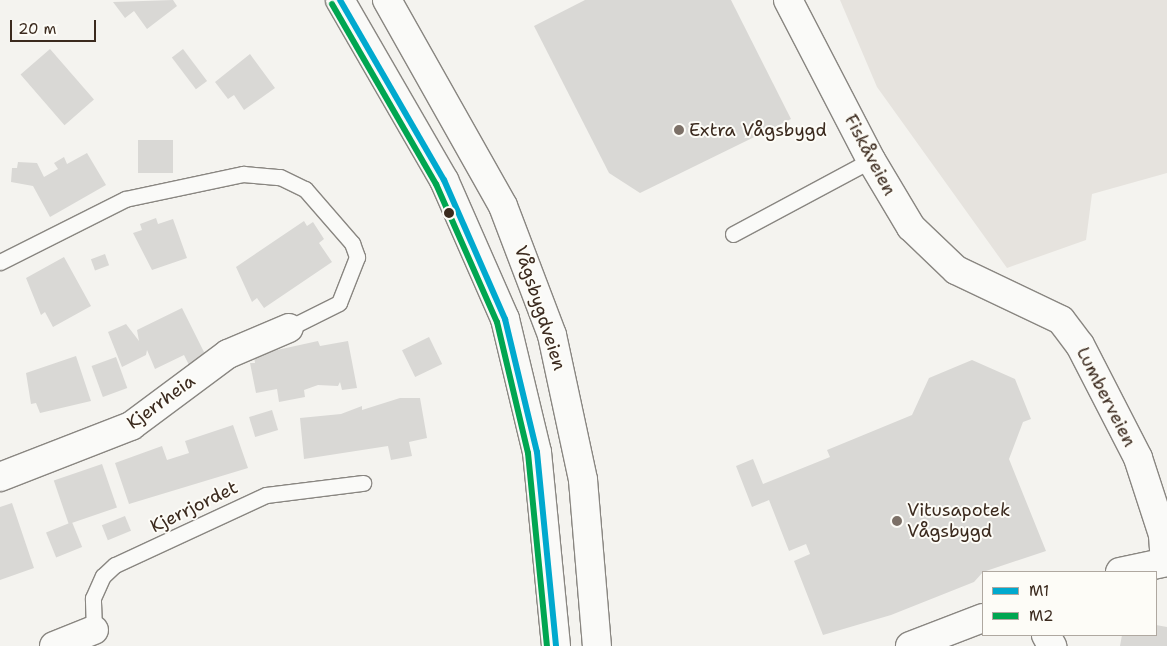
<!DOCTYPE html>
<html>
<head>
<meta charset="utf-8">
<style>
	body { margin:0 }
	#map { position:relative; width:1167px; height:646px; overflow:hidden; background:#f4f3ef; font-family:"Shantell Sans",sans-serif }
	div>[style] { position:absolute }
	.built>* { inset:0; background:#e6e3de }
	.building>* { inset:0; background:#d9d8d5; transform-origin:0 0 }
	.roads { filter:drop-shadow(1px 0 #898681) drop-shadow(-1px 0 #898681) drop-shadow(0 1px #898681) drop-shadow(0 -1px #898681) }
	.lane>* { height:15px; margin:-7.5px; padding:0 7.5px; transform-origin:7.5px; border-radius:7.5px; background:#fafaf8 }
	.street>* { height:28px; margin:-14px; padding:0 14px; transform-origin:14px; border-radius:14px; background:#fafaf8 }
	.primary>* { height:28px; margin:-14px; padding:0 14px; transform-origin:14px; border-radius:14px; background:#fafaf8 }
	.bus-1>* { height:6px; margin:-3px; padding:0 3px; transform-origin:3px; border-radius:3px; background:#00a9ce }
	.bus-2>* { height:6px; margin:-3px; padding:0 3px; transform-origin:3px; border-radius:3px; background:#00a651 }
	.dots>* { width:14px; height:14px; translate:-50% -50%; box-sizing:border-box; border:2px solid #fdfcf7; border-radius:50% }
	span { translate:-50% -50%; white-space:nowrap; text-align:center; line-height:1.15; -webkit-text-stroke:4px #fdfcf7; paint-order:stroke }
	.poi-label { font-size:18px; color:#3b2a1e }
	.left { translate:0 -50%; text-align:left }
	.street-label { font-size:18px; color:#3b2a1e }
	.legend { position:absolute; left:982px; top:571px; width:175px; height:65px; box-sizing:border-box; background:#fdfcf7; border:1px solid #afa8a0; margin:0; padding:6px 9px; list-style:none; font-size:15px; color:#3b2a1e }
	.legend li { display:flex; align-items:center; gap:10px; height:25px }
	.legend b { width:25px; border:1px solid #afa8a0 }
	.scale { position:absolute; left:10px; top:20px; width:86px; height:22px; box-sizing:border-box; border:2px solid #3b2a1e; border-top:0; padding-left:6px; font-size:15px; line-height:18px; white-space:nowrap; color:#3b2a1e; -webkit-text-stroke:4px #fdfcf7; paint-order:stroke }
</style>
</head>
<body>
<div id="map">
	<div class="built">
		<div style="clip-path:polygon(840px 0,1167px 0,1167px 173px,1092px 194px,1086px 240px,1007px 268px,877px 87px)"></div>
	</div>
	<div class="building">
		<div style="clip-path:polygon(173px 0,177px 6px,147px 29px,134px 11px,125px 18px,113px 2px)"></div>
		<div style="clip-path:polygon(585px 0,731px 0,791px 119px,640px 193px,609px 173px,534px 26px)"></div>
		<div style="left:50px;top:49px;width:67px;height:39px;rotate:49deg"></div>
		<div style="left:183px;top:49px;width:40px;height:14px;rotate:53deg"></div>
		<div style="clip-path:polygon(250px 54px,275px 88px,244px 110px,234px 95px,228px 99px,215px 82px)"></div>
		<div style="left:138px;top:140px;width:35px;height:33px"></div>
		<div style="clip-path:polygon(87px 153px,106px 185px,50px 217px,33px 186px,11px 182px,12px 168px,17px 168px,18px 162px,37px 163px,44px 177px,58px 169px,54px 163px,64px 157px,67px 164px)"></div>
		<div style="clip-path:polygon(156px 218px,158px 224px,173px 219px,187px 258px,152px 270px,133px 233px,142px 230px,140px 224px)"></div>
		<div style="clip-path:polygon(304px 221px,307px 226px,313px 222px,324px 239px,319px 243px,332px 262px,264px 308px,257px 298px,252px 302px,236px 267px)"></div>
		<div style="left:105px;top:254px;width:12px;height:15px;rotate:70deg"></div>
		<div style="clip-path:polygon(64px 257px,91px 306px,53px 327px,45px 312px,41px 315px,26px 278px)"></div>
		<div style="clip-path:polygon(182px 308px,206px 356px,189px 365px,184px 355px,155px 369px,147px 350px,146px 355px,122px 367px,108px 332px,126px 324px,139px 341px,137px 330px)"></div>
		<div style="left:429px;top:337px;width:30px;height:30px;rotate:64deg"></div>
		<div style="clip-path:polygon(318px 341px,320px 346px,348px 341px,357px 388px,342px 390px,340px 382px,338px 386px,318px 385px,304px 390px,305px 397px,279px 402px,277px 389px,256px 393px,250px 363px,255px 363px,254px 355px)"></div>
		<div style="clip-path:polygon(76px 356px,91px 401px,40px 413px,36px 403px,31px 404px,26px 373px)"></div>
		<div style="left:116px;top:357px;width:33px;height:26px;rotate:70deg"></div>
		<div style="clip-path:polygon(972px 360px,1015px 379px,1031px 419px,1023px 422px,1009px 459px,1046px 551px,983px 572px,974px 582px,891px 615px,823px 635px,794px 561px,810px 554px,806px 544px,789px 551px,769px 500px,752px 507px,736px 466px,753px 459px,763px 484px,830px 457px,827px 450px,912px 415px,929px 378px)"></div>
		<div style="clip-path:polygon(400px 398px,420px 398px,427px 438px,409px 442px,412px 456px,391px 460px,388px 446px,304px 459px,300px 418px,341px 414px,362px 406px,362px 410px)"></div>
		<div style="left:272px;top:410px;width:21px;height:24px;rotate:73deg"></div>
		<div style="clip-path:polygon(233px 425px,248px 468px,129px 504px,115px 463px,162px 446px,167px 460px,189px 453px,185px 441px)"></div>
		<div style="left:102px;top:464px;width:46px;height:51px;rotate:71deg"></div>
		<div style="clip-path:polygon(12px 503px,34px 568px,0 580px,0 507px)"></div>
		<div style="left:125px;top:516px;width:16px;height:25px;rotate:68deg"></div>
		<div style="left:72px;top:522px;width:27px;height:28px;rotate:68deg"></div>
		<div style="clip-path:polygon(1156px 625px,1167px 627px,1167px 646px,1120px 646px,1122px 635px,1156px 635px)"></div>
	</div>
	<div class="roads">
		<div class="lane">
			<div style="left:733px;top:234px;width:157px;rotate:-28.2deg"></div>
			<div style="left:0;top:262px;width:140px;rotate:-26.7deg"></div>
			<div style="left:125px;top:199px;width:121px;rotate:-12deg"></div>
			<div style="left:243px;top:174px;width:37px;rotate:5deg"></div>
			<div style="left:280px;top:177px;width:28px;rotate:26deg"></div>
			<div style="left:305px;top:189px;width:72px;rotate:49deg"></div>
			<div style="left:352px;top:243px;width:15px;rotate:70deg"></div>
			<div style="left:357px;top:257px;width:49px;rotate:111.4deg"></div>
			<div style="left:339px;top:303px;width:56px;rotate:153.4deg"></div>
			<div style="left:94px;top:630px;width:32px;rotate:-92deg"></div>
			<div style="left:93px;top:598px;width:24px;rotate:-66deg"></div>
			<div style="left:103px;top:576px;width:16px;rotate:-43deg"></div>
			<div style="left:115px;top:565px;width:166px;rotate:-24.9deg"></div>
			<div style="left:266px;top:495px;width:98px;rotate:-7.1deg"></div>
		</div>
		<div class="street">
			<div style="left:788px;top:0;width:180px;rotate:62.6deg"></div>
			<div style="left:871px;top:160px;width:78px;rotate:59.2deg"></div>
			<div style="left:911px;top:227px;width:62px;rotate:43.7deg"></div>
			<div style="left:956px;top:270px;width:116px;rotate:25.5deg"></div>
			<div style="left:1061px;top:320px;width:31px;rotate:53deg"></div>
			<div style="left:1080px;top:345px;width:127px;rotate:62.8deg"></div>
			<div style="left:1138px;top:458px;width:81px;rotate:72deg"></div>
			<div style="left:1163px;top:535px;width:27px;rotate:86deg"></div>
			<div style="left:0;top:477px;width:141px;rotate:-21.3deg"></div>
			<div style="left:131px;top:426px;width:121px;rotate:-36.6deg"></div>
			<div style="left:228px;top:354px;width:66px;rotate:-23.1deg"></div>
			<div style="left:1120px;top:572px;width:48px;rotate:-12deg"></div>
			<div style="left:1046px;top:635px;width:13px;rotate:61deg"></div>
			<div style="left:54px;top:646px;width:43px;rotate:-21.8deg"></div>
			<div style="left:910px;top:646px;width:78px;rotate:-21deg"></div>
		</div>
		<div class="primary">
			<div style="left:340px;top:0;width:208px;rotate:60deg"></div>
			<div style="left:444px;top:180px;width:152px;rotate:66.3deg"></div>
			<div style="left:505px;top:319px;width:137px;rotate:76.5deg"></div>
			<div style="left:537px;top:452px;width:195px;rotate:84.4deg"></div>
			<div style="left:387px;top:0;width:236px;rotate:60.6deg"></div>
			<div style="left:503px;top:206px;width:138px;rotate:69.2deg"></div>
			<div style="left:552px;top:335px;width:148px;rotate:77.9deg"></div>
			<div style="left:583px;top:480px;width:167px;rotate:85.2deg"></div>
		</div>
	</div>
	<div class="bus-1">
		<div style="left:340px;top:0;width:208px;rotate:60deg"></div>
		<div style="left:444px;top:180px;width:152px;rotate:66.3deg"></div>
		<div style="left:505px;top:319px;width:137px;rotate:76.5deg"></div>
		<div style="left:537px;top:452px;width:195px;rotate:84.4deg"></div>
	</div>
	<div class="bus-2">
		<div style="left:332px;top:4px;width:208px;rotate:60deg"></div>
		<div style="left:436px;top:184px;width:151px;rotate:66.2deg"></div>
		<div style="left:497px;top:322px;width:135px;rotate:76.7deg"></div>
		<div style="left:528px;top:453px;width:194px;rotate:84.4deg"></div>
	</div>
	<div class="dots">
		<div style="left:679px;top:130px;background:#7c7067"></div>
		<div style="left:449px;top:213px;background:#3b2a1e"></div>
		<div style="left:897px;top:521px;background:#7c7067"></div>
	</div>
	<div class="poi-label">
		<span class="left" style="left:689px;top:130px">Extra Vågsbygd</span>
		<span class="left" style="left:907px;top:521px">Vitusapotek<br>Vågsbygd</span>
	</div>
	<div class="street-label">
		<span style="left:870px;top:155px;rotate:62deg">Fiskåveien</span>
		<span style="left:540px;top:308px;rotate:72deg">Vågsbygdveien</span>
		<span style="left:1106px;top:397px;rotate:63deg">Lumberveien</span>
		<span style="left:161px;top:402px;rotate:-36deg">Kjerrheia</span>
		<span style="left:194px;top:507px;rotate:-26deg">Kjerrjordet</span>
	</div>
	<ul class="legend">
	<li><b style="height:6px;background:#00a9ce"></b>M1</li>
	<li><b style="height:6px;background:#00a651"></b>M2</li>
	</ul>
	<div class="scale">20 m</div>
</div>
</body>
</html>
